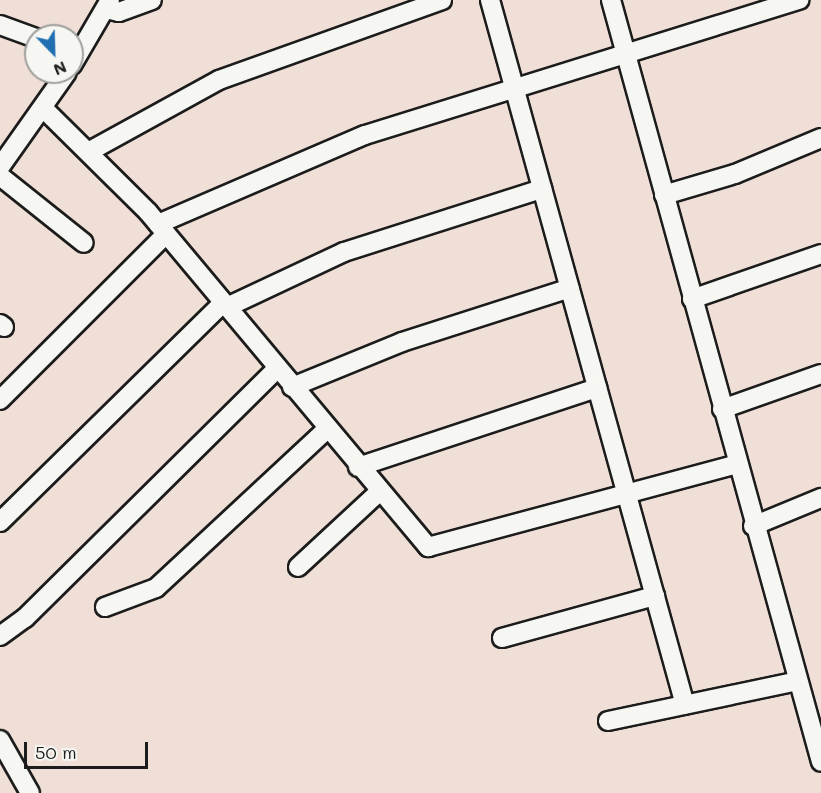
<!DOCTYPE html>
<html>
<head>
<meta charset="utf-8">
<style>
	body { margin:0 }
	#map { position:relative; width:821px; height:793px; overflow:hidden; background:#efdfd6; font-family:Mali,sans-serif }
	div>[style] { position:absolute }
	.roads { filter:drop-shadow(2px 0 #1c1c1c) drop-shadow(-2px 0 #1c1c1c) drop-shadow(0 2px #1c1c1c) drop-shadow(0 -2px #1c1c1c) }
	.street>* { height:18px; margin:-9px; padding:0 9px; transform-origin:9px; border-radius:9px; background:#f6f6f2 }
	span { translate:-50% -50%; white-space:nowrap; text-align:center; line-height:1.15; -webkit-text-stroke:4.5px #f6f6f2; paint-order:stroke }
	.north { position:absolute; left:24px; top:24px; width:60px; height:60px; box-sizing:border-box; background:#f6f6f2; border:2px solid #9f9f9c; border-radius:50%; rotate:157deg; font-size:16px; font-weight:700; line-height:24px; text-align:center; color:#1c1c1c }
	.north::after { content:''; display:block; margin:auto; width:21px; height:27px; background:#1f6fb2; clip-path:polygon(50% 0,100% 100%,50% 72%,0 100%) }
	.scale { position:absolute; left:24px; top:742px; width:124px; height:27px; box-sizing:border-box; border:3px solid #1c1c1c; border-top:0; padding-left:8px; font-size:18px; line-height:21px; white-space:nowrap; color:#1c1c1c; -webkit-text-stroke:4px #f6f6f2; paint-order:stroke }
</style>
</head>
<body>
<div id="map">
	<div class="roads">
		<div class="street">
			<div style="left:490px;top:0;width:731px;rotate:74.54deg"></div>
			<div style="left:611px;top:0;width:790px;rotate:74.59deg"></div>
			<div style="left:106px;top:9px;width:13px;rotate:13deg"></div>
			<div style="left:119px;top:12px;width:35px;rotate:-20deg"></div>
			<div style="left:0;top:25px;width:38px;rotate:20deg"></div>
			<div style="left:72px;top:65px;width:75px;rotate:-59.7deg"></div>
			<div style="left:43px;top:108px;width:148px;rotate:44.7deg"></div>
			<div style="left:148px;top:212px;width:437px;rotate:50.1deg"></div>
			<div style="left:428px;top:547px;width:320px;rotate:-15deg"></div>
			<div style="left:90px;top:151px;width:147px;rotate:-28.8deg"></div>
			<div style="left:219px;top:80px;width:237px;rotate:-19.7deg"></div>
			<div style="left:0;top:167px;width:116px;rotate:-54.8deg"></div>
			<div style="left:0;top:176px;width:107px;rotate:38.6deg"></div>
			<div style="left:664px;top:195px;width:74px;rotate:-16.5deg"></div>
			<div style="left:735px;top:174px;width:93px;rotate:-22.7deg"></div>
			<div style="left:158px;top:224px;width:225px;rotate:-23.3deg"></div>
			<div style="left:365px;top:135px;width:455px;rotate:-17.3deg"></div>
			<div style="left:692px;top:299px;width:137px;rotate:-19.2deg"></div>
			<div style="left:227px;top:307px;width:129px;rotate:-25.2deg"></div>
			<div style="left:344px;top:252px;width:208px;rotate:-17.7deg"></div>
			<div style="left:0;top:324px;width:5px;rotate:37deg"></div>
			<div style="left:292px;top:387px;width:119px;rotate:-22.2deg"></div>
			<div style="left:402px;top:342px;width:176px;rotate:-17.8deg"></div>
			<div style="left:0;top:400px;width:235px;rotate:-45deg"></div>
			<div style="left:722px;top:409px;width:105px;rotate:-19.5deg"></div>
			<div style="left:358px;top:467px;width:252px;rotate:-18.3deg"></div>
			<div style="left:0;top:522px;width:313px;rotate:-44.5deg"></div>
			<div style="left:753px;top:526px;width:74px;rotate:-22.4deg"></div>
			<div style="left:298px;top:567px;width:110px;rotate:-42.8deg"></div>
			<div style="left:105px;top:607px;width:54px;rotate:-20.4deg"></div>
			<div style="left:156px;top:588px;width:233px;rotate:-42.9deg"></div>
			<div style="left:0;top:636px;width:31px;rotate:-36deg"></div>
			<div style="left:25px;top:618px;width:354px;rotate:-44.7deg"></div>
			<div style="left:502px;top:638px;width:159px;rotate:-15.4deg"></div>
			<div style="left:608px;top:721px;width:193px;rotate:-11.9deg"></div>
			<div style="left:0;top:740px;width:61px;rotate:60.5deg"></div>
		</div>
	</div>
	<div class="north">N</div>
	<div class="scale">50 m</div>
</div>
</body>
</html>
